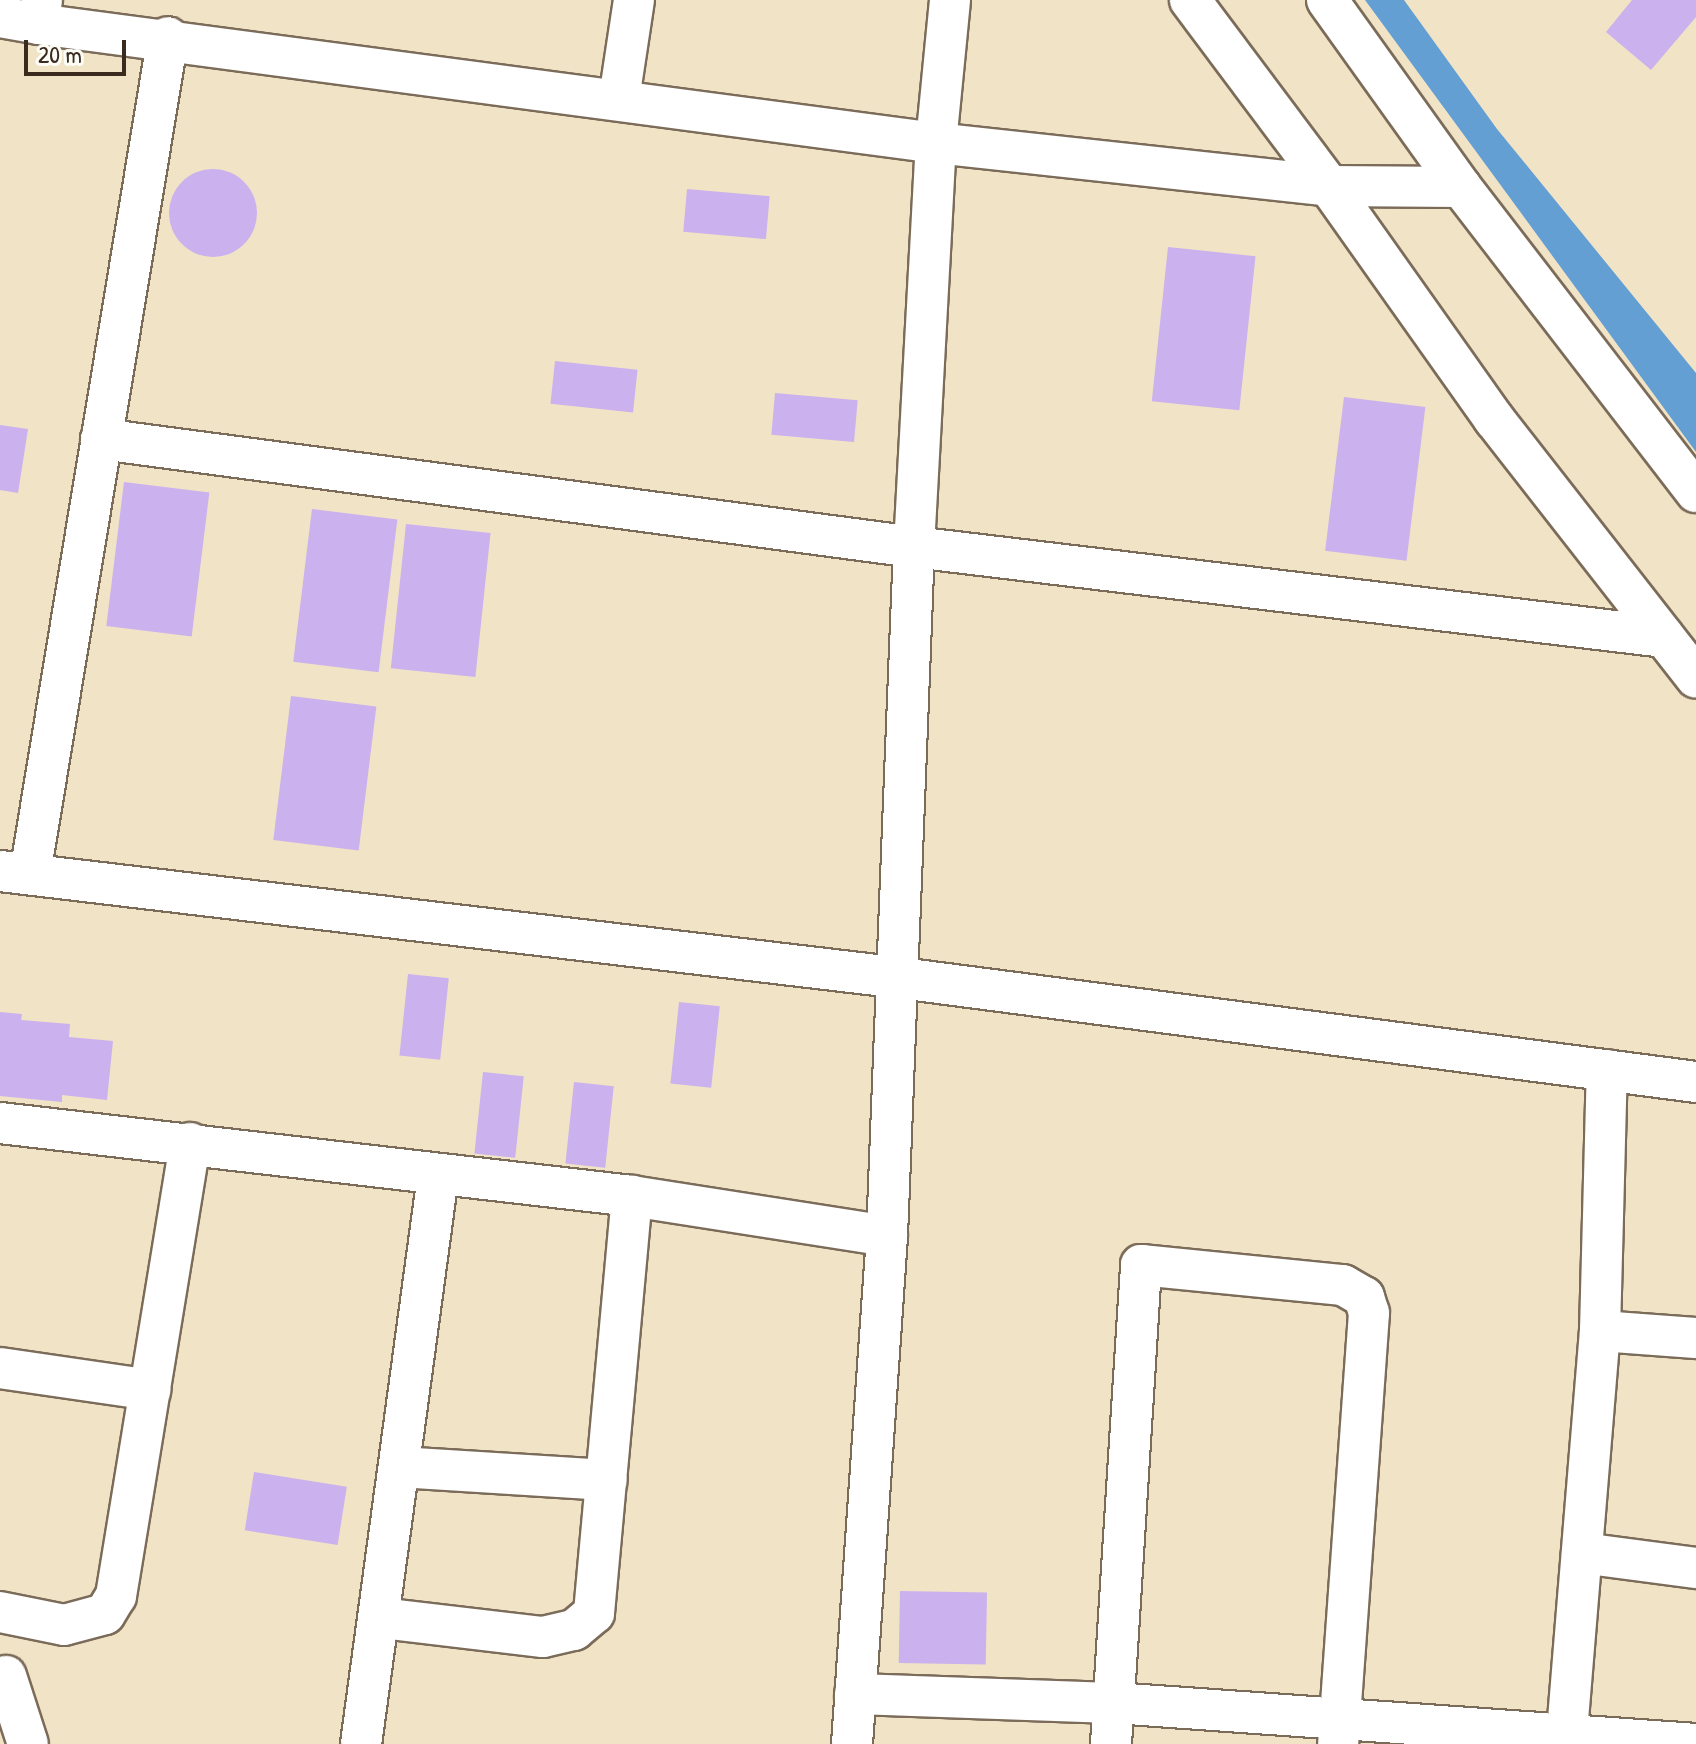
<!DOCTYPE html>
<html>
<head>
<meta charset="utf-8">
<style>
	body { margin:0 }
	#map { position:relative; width:1696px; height:1744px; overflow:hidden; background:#f1e3c6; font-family:"Patrick Hand",sans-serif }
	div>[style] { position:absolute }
	.water>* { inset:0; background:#649fd4 }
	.building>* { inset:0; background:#cbb1ed; transform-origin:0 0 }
	.round { border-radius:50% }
	.roads { filter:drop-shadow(2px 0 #7b6b59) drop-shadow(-2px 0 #7b6b59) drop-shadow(0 2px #7b6b59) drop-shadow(0 -2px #7b6b59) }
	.minor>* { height:40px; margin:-20px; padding:0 20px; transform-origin:20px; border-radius:20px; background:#fff }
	span { translate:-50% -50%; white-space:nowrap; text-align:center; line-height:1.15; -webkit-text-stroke:6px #fdfcf7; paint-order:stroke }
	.scale { position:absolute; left:24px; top:40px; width:102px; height:36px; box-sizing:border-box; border:4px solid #3b2a1e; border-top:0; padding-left:10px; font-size:24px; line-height:28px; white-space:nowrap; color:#3b2a1e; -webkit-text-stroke:6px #fdfcf7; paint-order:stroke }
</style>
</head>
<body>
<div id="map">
	<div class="water">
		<div style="clip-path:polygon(1365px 0,1404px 0,1497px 129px,1696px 373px,1696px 452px)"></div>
	</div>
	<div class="building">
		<div style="clip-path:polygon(1632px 0,1696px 0,1696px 17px,1651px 70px,1606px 32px)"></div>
		<div class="round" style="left:169px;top:169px;width:88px;height:88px"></div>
		<div style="left:687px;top:189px;width:83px;height:43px;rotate:5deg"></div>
		<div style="left:1168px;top:247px;width:88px;height:155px;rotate:6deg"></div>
		<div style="left:555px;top:361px;width:83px;height:43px;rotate:6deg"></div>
		<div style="left:775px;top:393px;width:83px;height:42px;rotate:5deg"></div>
		<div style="left:1344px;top:397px;width:82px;height:155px;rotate:7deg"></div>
		<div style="clip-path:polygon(0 425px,28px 429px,18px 493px,0 490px)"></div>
		<div style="left:124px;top:482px;width:86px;height:145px;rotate:7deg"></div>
		<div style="left:312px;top:509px;width:86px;height:154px;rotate:7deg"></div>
		<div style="left:406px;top:524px;width:85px;height:145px;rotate:6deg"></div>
		<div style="left:291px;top:696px;width:86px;height:145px;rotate:7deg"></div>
		<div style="left:408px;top:974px;width:41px;height:82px;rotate:6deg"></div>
		<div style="left:679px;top:1002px;width:41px;height:82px;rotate:6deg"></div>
		<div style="clip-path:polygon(0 1012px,22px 1014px,21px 1020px,70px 1024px,69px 1037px,113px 1041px,107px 1100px,62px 1095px,62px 1102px,0 1096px)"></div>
		<div style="left:483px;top:1072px;width:41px;height:82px;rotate:6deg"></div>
		<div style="left:574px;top:1082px;width:40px;height:82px;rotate:6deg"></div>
		<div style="left:254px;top:1472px;width:94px;height:59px;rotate:9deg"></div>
		<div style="left:900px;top:1591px;width:87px;height:72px;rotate:1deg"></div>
	</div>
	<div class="roads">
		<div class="minor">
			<div style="left:42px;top:0;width:24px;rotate:99deg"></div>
			<div style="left:38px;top:24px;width:906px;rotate:7.55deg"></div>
			<div style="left:936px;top:143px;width:395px;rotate:6.2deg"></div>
			<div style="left:1329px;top:186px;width:286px;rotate:54.7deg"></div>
			<div style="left:1494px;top:419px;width:328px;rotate:52deg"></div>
			<div style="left:1190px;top:0;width:232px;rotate:53.2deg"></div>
			<div style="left:1329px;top:186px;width:132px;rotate:0.4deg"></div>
			<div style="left:1327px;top:0;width:230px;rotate:54.4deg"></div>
			<div style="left:1461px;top:187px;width:385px;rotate:52.4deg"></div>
			<div style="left:0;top:17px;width:39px;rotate:10deg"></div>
			<div style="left:619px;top:99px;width:100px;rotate:-81.4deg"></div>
			<div style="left:101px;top:439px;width:820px;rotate:7.57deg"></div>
			<div style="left:914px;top:547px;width:755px;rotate:6.84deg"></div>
			<div style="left:0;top:871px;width:899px;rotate:6.77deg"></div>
			<div style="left:893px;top:977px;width:810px;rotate:7.45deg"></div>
			<div style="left:30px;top:874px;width:848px;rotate:-80.64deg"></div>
			<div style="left:0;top:1123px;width:636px;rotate:6.59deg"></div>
			<div style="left:632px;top:1196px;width:258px;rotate:8.9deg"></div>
			<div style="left:1600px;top:1331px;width:96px;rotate:4.2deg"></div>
			<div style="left:0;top:1368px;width:152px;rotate:8.3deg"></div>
			<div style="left:399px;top:1467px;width:208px;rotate:3.6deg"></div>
			<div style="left:1582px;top:1553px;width:115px;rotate:7.5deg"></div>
			<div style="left:0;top:1612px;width:65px;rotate:11.5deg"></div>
			<div style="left:64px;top:1625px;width:42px;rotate:-15deg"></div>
			<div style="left:105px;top:1614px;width:21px;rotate:-59deg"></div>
			<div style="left:116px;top:1596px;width:459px;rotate:-80.7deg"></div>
			<div style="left:381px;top:1618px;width:163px;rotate:6.7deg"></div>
			<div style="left:543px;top:1637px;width:32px;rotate:-13deg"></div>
			<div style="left:574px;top:1630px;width:26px;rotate:-40deg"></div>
			<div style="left:594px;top:1613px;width:419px;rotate:-84.8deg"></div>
			<div style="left:6px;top:1676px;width:71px;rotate:72.1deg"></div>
			<div style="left:855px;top:1694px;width:259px;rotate:2deg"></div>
			<div style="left:1114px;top:1703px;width:583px;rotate:4.03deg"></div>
			<div style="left:361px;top:1744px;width:573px;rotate:-82.28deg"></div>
			<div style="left:852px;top:1744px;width:509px;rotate:-86.06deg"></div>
			<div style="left:887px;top:1236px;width:690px;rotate:-87.76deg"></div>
			<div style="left:914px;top:547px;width:405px;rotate:-86.9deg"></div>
			<div style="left:936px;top:143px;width:144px;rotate:-84.4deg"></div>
			<div style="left:1111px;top:1744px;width:480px;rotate:-86.4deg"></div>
			<div style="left:1141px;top:1265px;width:203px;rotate:5.7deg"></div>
			<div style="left:1343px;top:1285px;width:24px;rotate:30deg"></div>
			<div style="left:1364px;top:1297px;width:17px;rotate:73deg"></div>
			<div style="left:1369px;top:1313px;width:432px;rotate:94.1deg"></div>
			<div style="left:1566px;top:1744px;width:414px;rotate:-85.3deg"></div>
			<div style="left:1600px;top:1331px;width:261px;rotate:-88.5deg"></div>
		</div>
	</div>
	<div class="scale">20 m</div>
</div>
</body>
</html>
